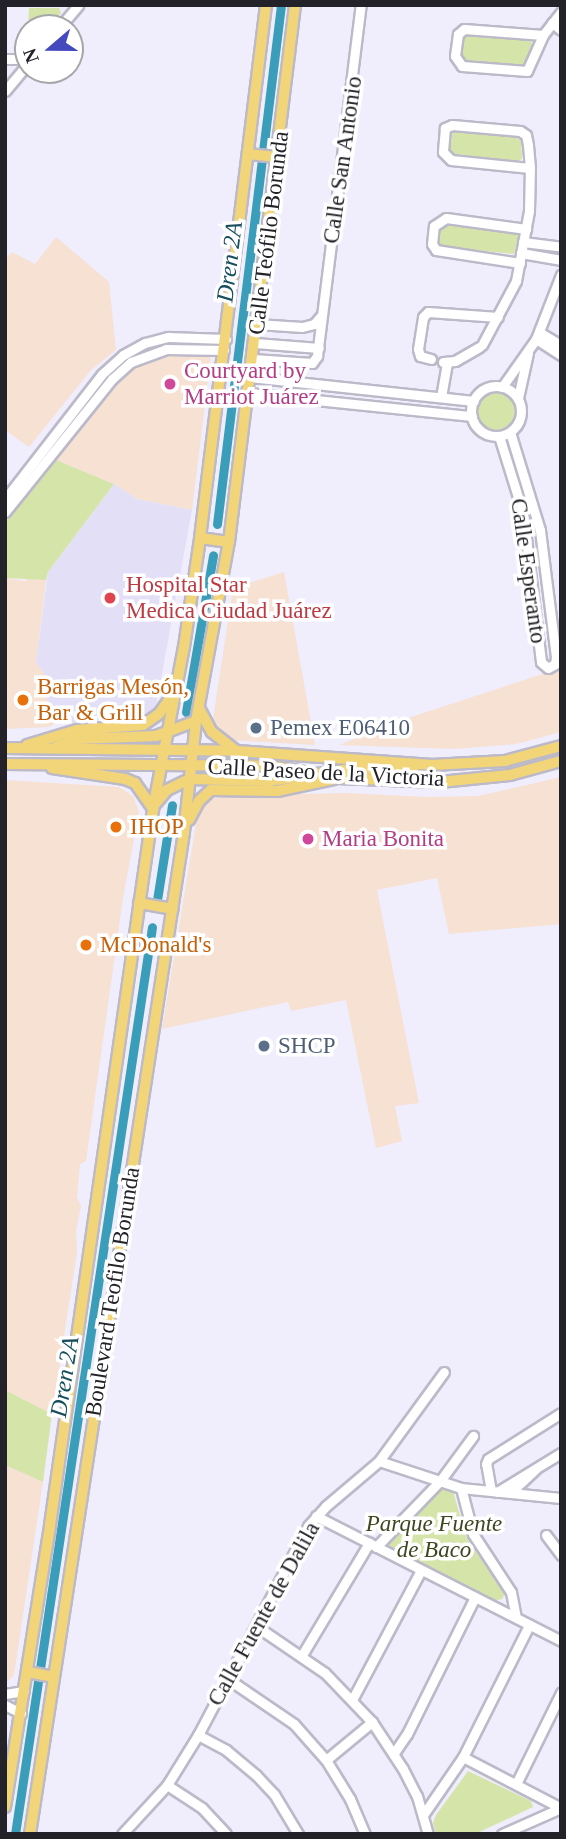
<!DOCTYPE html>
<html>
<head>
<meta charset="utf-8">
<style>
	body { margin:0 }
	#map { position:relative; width:566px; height:1839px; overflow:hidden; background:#f0edfd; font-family:Georgia,serif }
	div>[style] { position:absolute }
	.commercial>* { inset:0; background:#f6e1d3 }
	.built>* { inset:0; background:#e3dff6 }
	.green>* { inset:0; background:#d5e5aa }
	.round { border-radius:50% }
	.canal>* { height:9px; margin:-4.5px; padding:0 4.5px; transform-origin:4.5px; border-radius:4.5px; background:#3a9eba }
	.roads { filter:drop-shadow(2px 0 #bcb9c9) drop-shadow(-2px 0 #bcb9c9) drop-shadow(0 2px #bcb9c9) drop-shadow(0 -2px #bcb9c9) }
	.minor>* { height:9px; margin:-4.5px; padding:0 4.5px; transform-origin:4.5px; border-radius:4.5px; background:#fff }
	.minor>.ring { margin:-4.5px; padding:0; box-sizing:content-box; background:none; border:9px solid #fff; border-radius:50% }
	.major>* { height:10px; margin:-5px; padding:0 5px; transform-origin:5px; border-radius:5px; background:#f2d579 }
	.dots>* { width:19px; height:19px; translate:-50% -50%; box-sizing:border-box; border:4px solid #fff; border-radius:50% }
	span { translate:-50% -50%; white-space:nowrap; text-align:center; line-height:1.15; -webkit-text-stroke:7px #fff; paint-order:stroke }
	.street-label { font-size:23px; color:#232228 }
	.hotel-label { font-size:23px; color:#b23c85 }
	.left { translate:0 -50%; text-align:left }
	.health-label { font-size:23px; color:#be3a42 }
	.food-label { font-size:23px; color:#c56008 }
	.service-label { font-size:23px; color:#4e5e75 }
	.park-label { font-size:23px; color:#3c461f; font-style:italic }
	.water-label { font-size:24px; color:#164e5d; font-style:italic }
	.frame { position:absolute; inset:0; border:7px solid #232228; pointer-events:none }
	.north { position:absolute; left:14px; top:14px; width:70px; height:70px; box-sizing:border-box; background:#fff; border:2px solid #a7a7a9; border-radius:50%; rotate:250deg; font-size:19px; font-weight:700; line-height:28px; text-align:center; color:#232228 }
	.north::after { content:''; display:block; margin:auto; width:24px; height:32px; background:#4449be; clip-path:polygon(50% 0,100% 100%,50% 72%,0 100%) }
</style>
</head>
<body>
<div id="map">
	<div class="commercial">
		<div style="clip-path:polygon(56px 237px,109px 282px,116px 350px,91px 370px,29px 447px,5px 430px,5px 260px,12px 252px,35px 264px)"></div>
		<div style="clip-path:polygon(162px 354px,211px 356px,192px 510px,137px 499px,114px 484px,56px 460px,125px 376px,146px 360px)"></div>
		<div style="clip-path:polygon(284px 572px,315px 745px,228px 740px,213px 719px,233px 588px)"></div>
		<div style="clip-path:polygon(29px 577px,46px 580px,36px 663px,44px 673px,46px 699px,53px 702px,65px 717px,49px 727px,5px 729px,5px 578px,25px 581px)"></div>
		<div style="clip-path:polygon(561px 668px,561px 732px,516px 744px,454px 749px,339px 745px,405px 719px)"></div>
		<div style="clip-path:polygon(561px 777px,561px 924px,449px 934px,437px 878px,377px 890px,419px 1103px,395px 1106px,402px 1141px,376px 1148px,346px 1000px,291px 1011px,288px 1002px,162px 1029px,198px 812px,211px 799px,223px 796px,345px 793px,428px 797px,478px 796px)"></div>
		<div style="clip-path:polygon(5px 780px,119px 787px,133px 796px,139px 812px,123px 898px,86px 1161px,80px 1164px,77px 1197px,81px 1206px,76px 1231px,77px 1252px,52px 1414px,5px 1390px)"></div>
		<div style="clip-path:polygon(5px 1465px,43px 1482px,14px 1675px,7px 1682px)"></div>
	</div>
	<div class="built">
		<div style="clip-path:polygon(114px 484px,137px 499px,192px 510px,156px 706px,145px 715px,133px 719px,89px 720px,87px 714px,75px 725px,46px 699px,44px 673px,36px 663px,48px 572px)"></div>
	</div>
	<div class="green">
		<div style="clip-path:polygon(29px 8px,59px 8px,61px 13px,48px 28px,28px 28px,27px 52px)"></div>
		<div style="clip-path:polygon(470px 34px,529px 40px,532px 43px,529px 62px,517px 66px,461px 61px,457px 56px,459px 42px,463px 35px)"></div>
		<div style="clip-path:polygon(459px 130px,512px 135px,521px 141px,522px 159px,514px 162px,449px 153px,453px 131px)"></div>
		<div style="clip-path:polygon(446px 223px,515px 231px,519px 234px,514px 254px,442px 247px,439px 244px,441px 226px)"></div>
		<div class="round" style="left:476px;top:391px;width:42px;height:42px"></div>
		<div style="clip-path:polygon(56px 460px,114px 484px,48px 572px,46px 580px,5px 578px,5px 523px)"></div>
		<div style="clip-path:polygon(5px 1390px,52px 1414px,43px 1482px,5px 1465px)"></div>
		<div style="clip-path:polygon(445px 1486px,452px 1488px,467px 1539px,505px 1593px,502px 1599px,493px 1601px,389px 1547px,387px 1542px,438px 1488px)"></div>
		<div style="clip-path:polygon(468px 1771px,531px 1801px,533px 1807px,475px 1834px,436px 1834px,433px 1823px,436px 1815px)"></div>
	</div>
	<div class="canal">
		<div style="left:217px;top:524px;width:523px;rotate:-82.97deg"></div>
		<div style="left:186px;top:712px;width:159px;rotate:-80.2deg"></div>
		<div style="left:157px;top:900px;width:96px;rotate:-81deg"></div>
		<div style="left:15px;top:1834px;width:917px;rotate:-81.41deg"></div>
	</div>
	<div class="roads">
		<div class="minor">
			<div style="left:552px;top:23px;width:11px;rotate:38deg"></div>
			<div style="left:59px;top:28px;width:30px;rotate:-50deg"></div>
			<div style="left:543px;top:35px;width:79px;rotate:-175.7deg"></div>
			<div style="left:464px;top:29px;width:8px;rotate:140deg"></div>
			<div style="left:458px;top:34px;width:22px;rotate:98deg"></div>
			<div style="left:455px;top:56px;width:12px;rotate:55deg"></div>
			<div style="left:462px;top:66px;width:65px;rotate:4.4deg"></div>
			<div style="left:527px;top:71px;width:39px;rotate:-66deg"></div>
			<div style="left:543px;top:35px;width:29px;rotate:-52deg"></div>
			<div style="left:5px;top:59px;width:23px"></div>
			<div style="left:5px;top:91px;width:35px;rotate:-50deg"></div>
			<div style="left:523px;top:242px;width:38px;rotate:7deg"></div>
			<div style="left:521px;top:253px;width:41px;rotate:9.9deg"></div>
			<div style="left:520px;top:263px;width:85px;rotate:-171.2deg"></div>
			<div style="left:436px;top:250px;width:7px;rotate:-124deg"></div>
			<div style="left:432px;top:244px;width:18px;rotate:-84deg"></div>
			<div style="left:434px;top:226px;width:14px;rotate:-34deg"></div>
			<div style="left:446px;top:218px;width:81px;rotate:7.8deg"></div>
			<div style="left:257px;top:324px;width:45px;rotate:3.8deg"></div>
			<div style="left:302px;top:327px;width:12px;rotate:-14deg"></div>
			<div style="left:314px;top:324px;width:11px;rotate:-49deg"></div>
			<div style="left:539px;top:332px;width:26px;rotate:31deg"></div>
			<div style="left:536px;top:339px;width:30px;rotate:33deg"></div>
			<div style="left:255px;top:343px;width:64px;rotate:4.5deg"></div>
			<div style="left:482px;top:345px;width:72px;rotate:-62deg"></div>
			<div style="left:516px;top:281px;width:71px;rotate:-79.5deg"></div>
			<div style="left:529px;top:211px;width:43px;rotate:-88.7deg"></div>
			<div style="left:530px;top:168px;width:23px;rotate:-95deg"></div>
			<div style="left:528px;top:145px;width:10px;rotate:-101deg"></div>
			<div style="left:526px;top:135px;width:7px;rotate:-146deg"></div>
			<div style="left:520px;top:131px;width:68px;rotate:-175deg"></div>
			<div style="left:452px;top:125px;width:8px;rotate:157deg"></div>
			<div style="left:445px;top:128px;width:24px;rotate:95deg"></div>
			<div style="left:443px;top:152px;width:11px;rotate:45deg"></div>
			<div style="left:451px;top:160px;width:79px;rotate:5.8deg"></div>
			<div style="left:253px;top:359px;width:59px;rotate:3.9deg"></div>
			<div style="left:312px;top:363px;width:9px;rotate:-54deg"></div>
			<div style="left:317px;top:356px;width:354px;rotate:-82.9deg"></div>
			<div style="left:431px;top:359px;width:11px;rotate:-165deg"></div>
			<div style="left:420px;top:356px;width:7px;rotate:-106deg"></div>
			<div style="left:418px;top:349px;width:32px;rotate:-81deg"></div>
			<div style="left:423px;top:317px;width:7px;rotate:-45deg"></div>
			<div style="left:428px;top:312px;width:70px;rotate:4.1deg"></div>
			<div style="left:443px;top:362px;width:12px;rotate:-5deg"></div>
			<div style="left:455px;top:361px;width:28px;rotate:-30deg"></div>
			<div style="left:250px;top:377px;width:225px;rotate:6.1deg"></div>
			<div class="ring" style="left:471px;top:386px;width:41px;height:41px"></div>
			<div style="left:502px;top:387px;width:59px;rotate:-54.7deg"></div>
			<div style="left:536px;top:339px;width:69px;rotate:-68.7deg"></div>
			<div style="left:248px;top:393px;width:225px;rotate:5.9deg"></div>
			<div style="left:441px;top:397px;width:35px;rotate:-80deg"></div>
			<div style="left:518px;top:398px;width:46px;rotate:-77.5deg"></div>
			<div style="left:499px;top:436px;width:81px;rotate:72.7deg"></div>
			<div style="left:523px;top:513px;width:150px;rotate:83.1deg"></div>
			<div style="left:541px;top:662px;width:9px;rotate:41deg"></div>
			<div style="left:548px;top:668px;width:8px;rotate:-30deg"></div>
			<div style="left:555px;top:664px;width:7px;rotate:-82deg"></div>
			<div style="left:556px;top:657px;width:128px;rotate:-97.2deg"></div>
			<div style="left:540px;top:530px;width:102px;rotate:-107deg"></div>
			<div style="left:5px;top:499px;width:158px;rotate:-52.2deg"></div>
			<div style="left:102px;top:374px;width:28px;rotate:-42deg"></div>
			<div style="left:123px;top:355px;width:25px;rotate:-29deg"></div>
			<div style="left:145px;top:343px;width:24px;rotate:-15deg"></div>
			<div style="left:168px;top:337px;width:58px;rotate:2deg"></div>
			<div style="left:5px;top:512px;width:171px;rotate:-51.2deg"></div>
			<div style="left:112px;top:379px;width:25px;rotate:-42deg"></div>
			<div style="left:131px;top:362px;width:37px;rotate:-20deg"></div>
			<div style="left:166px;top:349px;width:58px;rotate:1deg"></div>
			<div style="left:379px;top:1461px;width:86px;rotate:18.2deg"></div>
			<div style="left:461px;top:1488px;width:100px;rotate:5.7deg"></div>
			<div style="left:461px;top:1488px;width:48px;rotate:75.4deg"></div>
			<div style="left:473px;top:1534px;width:69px;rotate:56.8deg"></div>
			<div style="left:511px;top:1592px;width:26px;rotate:79deg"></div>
			<div style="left:491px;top:1491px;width:27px;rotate:-100deg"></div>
			<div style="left:486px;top:1464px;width:5px;rotate:-68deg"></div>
			<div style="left:488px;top:1459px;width:86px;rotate:-32.2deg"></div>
			<div style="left:497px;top:1492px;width:75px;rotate:-31.4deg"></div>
			<div style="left:510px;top:1493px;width:34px;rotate:-43deg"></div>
			<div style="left:316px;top:1516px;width:275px;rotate:27deg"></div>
			<div style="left:546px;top:1535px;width:25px;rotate:53deg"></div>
			<div style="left:376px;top:1547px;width:92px;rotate:-45.9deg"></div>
			<div style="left:440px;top:1481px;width:56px;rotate:-53.7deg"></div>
			<div style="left:256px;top:1626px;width:83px;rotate:34.3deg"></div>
			<div style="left:325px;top:1673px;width:68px;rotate:46.2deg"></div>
			<div style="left:372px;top:1722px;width:56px;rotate:56.6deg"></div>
			<div style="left:403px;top:1769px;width:30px;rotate:63deg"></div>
			<div style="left:417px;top:1796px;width:40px;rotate:74deg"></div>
			<div style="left:302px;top:1655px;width:131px;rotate:-59.1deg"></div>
			<div style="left:228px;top:1679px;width:80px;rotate:34.3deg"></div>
			<div style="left:294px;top:1724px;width:48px;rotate:48.4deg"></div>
			<div style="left:326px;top:1760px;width:46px;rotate:58.4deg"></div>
			<div style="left:350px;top:1799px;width:38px;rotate:67deg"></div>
			<div style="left:5px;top:1694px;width:19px;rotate:-9deg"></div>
			<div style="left:352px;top:1700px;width:147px;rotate:-62deg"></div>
			<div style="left:5px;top:1705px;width:18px;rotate:27deg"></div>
			<div style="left:198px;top:1735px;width:32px;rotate:28deg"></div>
			<div style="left:226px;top:1750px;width:39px;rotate:40deg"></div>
			<div style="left:256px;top:1775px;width:26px;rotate:47deg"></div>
			<div style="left:274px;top:1794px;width:47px;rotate:59deg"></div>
			<div style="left:394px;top:1753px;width:23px;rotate:-56deg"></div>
			<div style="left:407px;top:1734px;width:153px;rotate:-63.6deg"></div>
			<div style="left:463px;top:1757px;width:110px;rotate:27.5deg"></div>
			<div style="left:326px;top:1760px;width:60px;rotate:-39.6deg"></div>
			<div style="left:516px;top:1784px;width:102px;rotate:-63.7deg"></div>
			<div style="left:167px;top:1785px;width:42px;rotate:33.3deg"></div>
			<div style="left:202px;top:1808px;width:35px;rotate:47deg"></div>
			<div style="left:423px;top:1815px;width:70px;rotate:-55.4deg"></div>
			<div style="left:463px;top:1757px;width:148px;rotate:-63.4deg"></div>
			<div style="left:122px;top:1834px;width:67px;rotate:-47.4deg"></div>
			<div style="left:167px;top:1785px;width:59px;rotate:-58.2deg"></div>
			<div style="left:198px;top:1735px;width:236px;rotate:-62.2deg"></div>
			<div style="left:308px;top:1526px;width:27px;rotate:-48deg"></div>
			<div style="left:326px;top:1506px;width:70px;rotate:-40.3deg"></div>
			<div style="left:379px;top:1461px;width:110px;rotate:-53.9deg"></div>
			<div style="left:502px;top:1834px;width:64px;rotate:-23.8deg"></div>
		</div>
		<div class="major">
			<div style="left:248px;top:154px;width:31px;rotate:6deg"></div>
			<div style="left:200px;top:538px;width:29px;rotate:8deg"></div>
			<div style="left:199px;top:708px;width:27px;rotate:62deg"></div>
			<div style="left:212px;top:732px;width:28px;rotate:38deg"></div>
			<div style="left:27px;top:745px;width:52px;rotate:-16.7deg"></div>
			<div style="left:77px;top:730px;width:66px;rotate:-4.3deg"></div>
			<div style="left:143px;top:725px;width:19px;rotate:-35deg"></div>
			<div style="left:159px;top:714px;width:24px;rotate:-55deg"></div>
			<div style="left:56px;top:747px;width:23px;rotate:-20deg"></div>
			<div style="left:78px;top:739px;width:78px;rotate:-2.2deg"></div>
			<div style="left:156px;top:736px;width:43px;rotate:-20.6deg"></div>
			<div style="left:5px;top:748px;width:232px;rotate:0.7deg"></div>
			<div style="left:237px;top:751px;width:196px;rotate:4.1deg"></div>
			<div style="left:432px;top:765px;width:73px;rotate:-3.1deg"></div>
			<div style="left:505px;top:761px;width:58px;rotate:-15deg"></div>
			<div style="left:5px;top:764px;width:266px;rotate:0.4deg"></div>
			<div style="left:271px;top:766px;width:67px;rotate:10.3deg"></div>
			<div style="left:337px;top:778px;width:103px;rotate:2.2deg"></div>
			<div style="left:440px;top:782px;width:70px;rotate:-5.7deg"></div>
			<div style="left:510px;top:775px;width:53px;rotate:-15.4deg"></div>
			<div style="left:52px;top:768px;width:74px;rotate:8.6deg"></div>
			<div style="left:125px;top:779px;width:11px;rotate:22deg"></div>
			<div style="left:135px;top:783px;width:32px;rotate:55deg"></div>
			<div style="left:156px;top:803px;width:17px;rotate:-50deg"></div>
			<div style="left:167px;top:790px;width:25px;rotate:-26deg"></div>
			<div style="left:190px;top:779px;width:79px;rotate:1.5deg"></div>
			<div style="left:269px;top:781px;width:83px;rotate:-8.3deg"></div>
			<div style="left:351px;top:769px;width:62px"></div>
			<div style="left:189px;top:820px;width:21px;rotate:-62deg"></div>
			<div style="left:199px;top:801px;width:16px;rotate:-43deg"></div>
			<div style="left:211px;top:790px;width:66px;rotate:0.9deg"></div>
			<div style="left:277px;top:791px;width:58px;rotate:-11.9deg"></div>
			<div style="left:139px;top:903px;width:34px;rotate:10deg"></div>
			<div style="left:28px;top:1672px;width:25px;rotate:11deg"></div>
			<div style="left:5px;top:1807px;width:286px;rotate:-80.9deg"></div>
			<div style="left:50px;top:1525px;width:723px;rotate:-81.81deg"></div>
			<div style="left:153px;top:809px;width:165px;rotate:-79.2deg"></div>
			<div style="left:184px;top:647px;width:110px;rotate:-81.6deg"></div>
			<div style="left:200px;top:538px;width:537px;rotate:-82.94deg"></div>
			<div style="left:30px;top:1834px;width:1014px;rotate:-81.26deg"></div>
			<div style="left:184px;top:832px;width:112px;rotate:-83.8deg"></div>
			<div style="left:196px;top:721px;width:182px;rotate:-79.6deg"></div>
			<div style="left:229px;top:542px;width:541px;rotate:-82.99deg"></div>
		</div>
	</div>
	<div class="dots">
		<div style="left:170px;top:384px;background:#d1479c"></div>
		<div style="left:110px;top:598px;background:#e0444e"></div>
		<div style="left:23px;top:700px;background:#e8710a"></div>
		<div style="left:256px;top:728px;background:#5c6f8a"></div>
		<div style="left:116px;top:827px;background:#e8710a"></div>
		<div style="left:308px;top:839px;background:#d1479c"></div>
		<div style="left:86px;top:945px;background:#e8710a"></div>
		<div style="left:264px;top:1046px;background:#5c6f8a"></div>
	</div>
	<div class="street-label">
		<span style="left:343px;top:160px;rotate:-82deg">Calle San Antonio</span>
		<span style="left:269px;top:233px;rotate:-83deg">Calle Teófilo Borunda</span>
		<span style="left:528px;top:571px;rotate:82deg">Calle Esperanto</span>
		<span style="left:326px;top:773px;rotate:3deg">Calle Paseo de la Victoria</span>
		<span style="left:113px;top:1292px;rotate:-81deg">Boulevard Teofilo Borunda</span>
		<span style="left:264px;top:1614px;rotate:-61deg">Calle Fuente de Dalila</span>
	</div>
	<div class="hotel-label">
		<span class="left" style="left:184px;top:384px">Courtyard by<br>Marriot Juárez</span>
		<span class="left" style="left:322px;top:839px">Maria Bonita</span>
	</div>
	<div class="health-label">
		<span class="left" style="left:126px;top:598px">Hospital Star<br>Medica Ciudad Juárez</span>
	</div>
	<div class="food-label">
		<span class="left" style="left:37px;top:700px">Barrigas Mesón,<br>Bar &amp; Grill</span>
		<span class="left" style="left:130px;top:827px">IHOP</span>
		<span class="left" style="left:100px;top:945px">McDonald's</span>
	</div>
	<div class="service-label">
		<span class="left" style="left:270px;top:728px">Pemex E06410</span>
		<span class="left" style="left:278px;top:1046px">SHCP</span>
	</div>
	<div class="park-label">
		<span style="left:434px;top:1537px">Parque Fuente<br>de Baco</span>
	</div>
	<div class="water-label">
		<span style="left:230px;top:262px;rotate:-83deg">Dren 2A</span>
		<span style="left:65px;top:1377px;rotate:-81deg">Dren 2A</span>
	</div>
	<div class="frame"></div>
	<div class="north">N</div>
</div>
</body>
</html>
